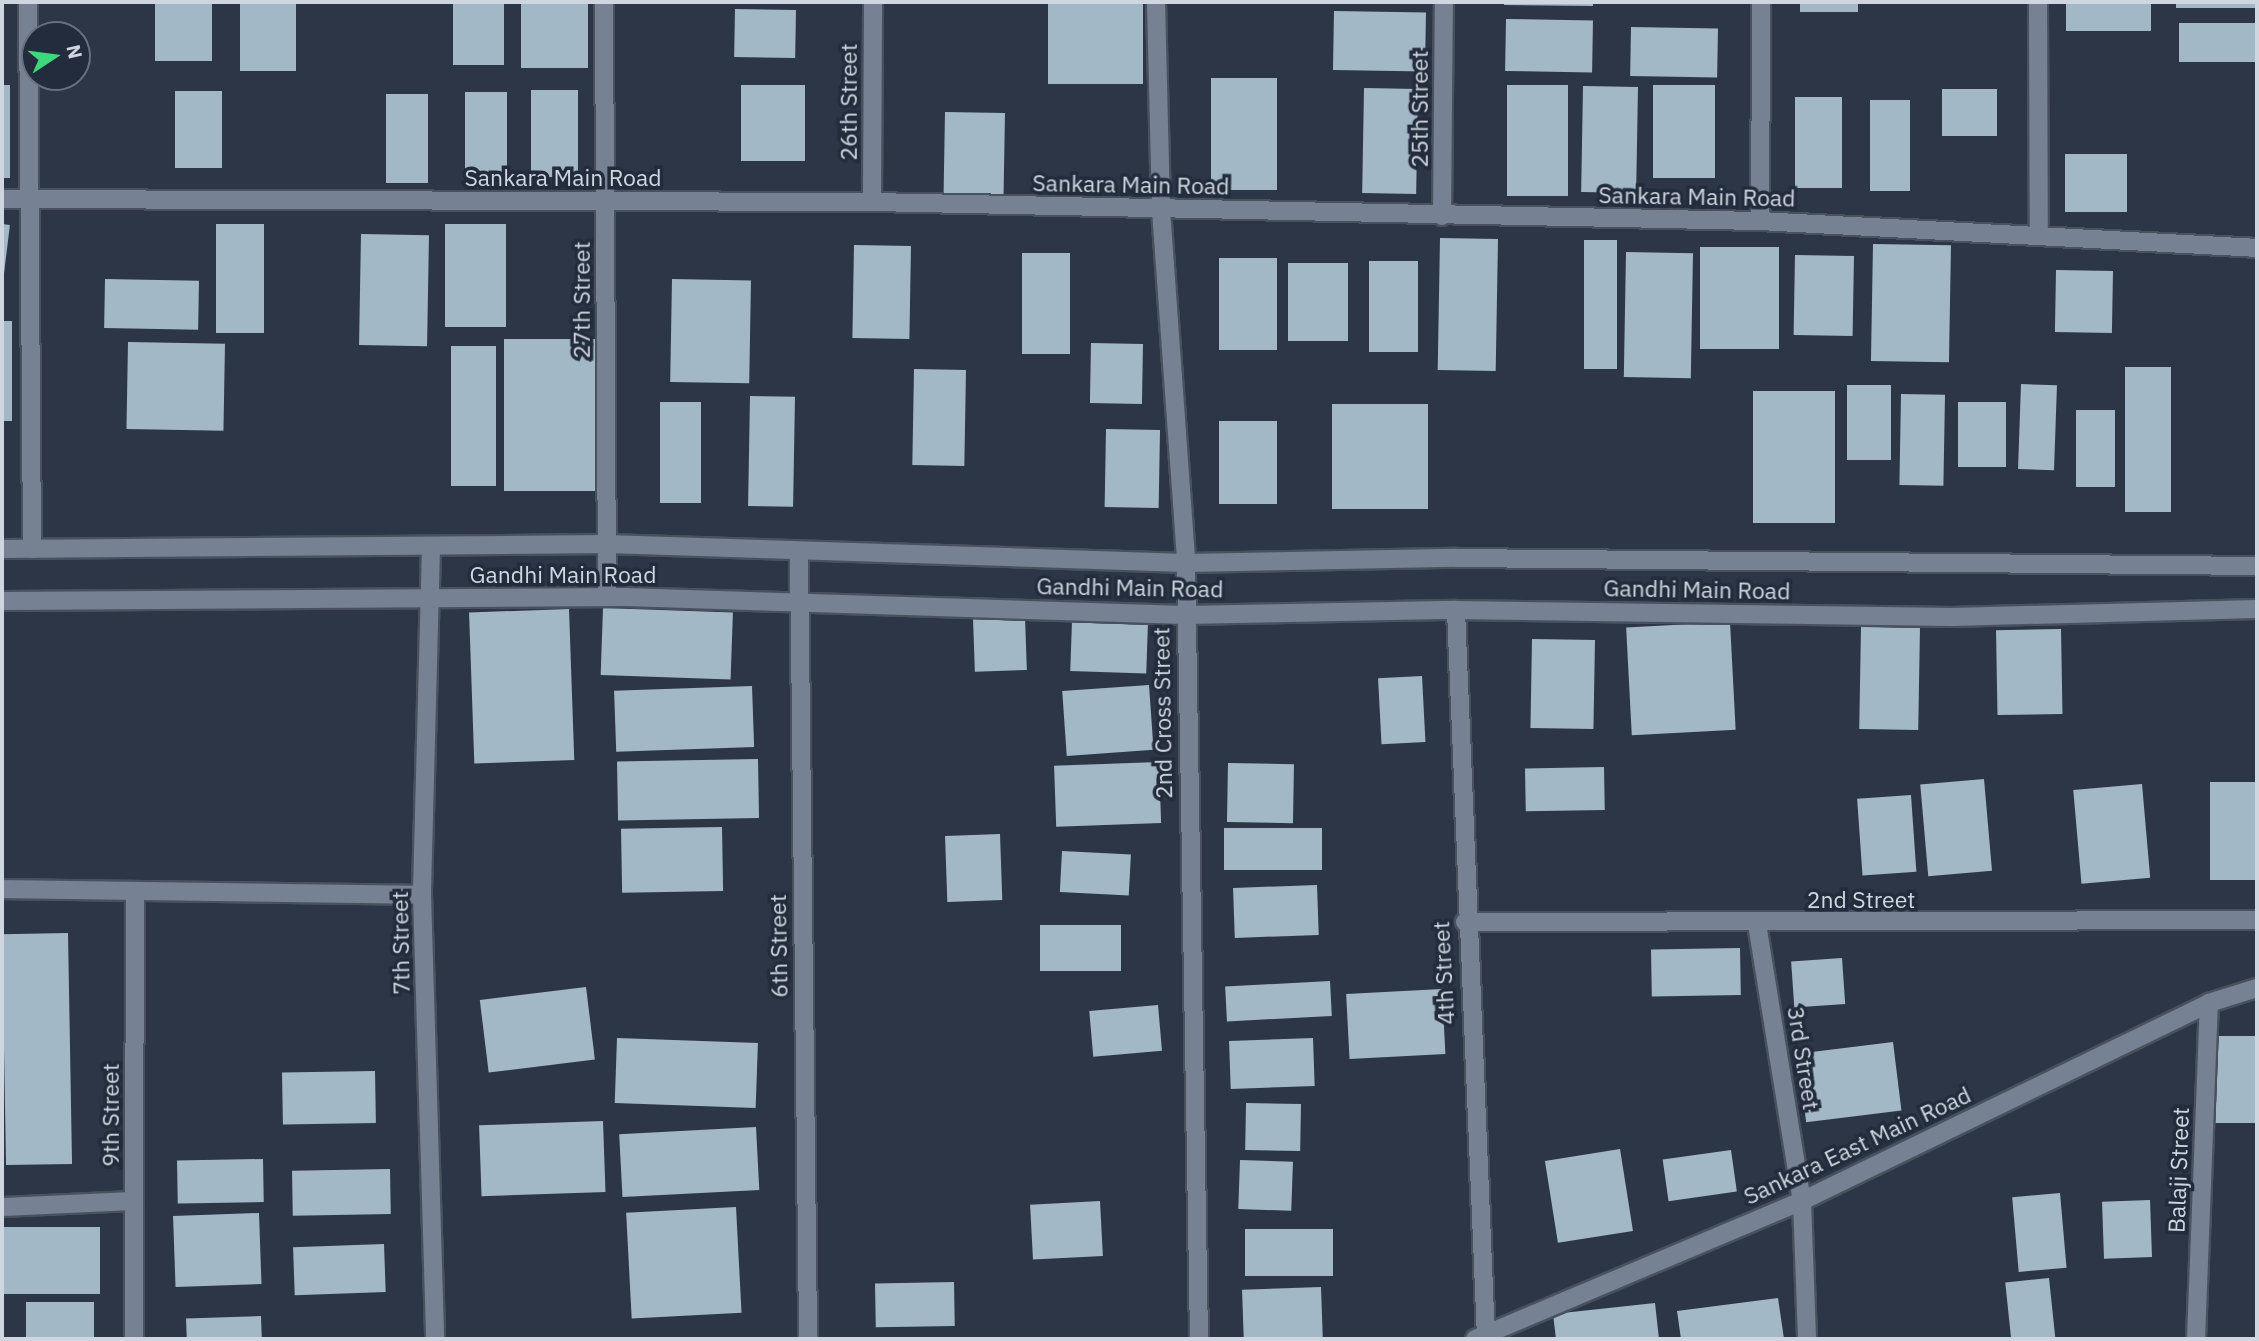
<!DOCTYPE html>
<html>
<head>
<meta charset="utf-8">
<style>
	body { margin:0 }
	#map { position:relative; width:2259px; height:1341px; overflow:hidden; background:#2d3647; font-family:"IBM Plex Sans",sans-serif }
	div>[style] { position:absolute }
	.building>* { inset:0; background:#a3b8c7; transform-origin:0 0 }
	.roads { filter:drop-shadow(2px 0 #49515f) drop-shadow(-2px 0 #49515f) drop-shadow(0 2px #49515f) drop-shadow(0 -2px #49515f) }
	.minor>* { height:18px; margin:-9px; padding:0 9px; transform-origin:9px; border-radius:9px; background:#768194 }
	.tertiary>* { height:18px; margin:-9px; padding:0 9px; transform-origin:9px; border-radius:9px; background:#768194 }
	span { translate:-50% -50%; white-space:nowrap; text-align:center; line-height:1.15; -webkit-text-stroke:7px #232c3c; paint-order:stroke }
	.street-label { font-size:23px; color:#d0d6e0 }
	.frame { position:absolute; inset:0; border:4px solid #d0d6e0; pointer-events:none }
	.north { position:absolute; left:21px; top:21px; width:70px; height:70px; box-sizing:border-box; background:#232c3c; border:2px solid #68707e; border-radius:50%; rotate:77deg; font-size:19px; font-weight:700; line-height:28px; text-align:center; color:#d0d6e0 }
	.north::after { content:''; display:block; margin:auto; width:24px; height:32px; background:#3fd77d; clip-path:polygon(50% 0,100% 100%,50% 72%,0 100%) }
</style>
</head>
<body>
<div id="map">
	<div class="building">
		<div style="left:155px;top:2px;width:57px;height:59px"></div>
		<div style="left:240px;top:2px;width:56px;height:69px"></div>
		<div style="left:453px;top:2px;width:51px;height:63px"></div>
		<div style="left:521px;top:2px;width:67px;height:66px"></div>
		<div style="left:1048px;top:2px;width:95px;height:82px"></div>
		<div style="clip-path:polygon(1504px 2px,1593px 2px,1593px 6px,1504px 5px)"></div>
		<div style="left:1800px;top:2px;width:58px;height:10px"></div>
		<div style="left:2066px;top:2px;width:85px;height:29px"></div>
		<div style="left:2176px;top:2px;width:81px;height:6px"></div>
		<div style="left:735px;top:9px;width:61px;height:48px;rotate:1deg"></div>
		<div style="left:1334px;top:11px;width:92px;height:59px;rotate:1deg"></div>
		<div style="left:1506px;top:19px;width:87px;height:52px;rotate:1deg"></div>
		<div style="left:2179px;top:23px;width:78px;height:39px"></div>
		<div style="left:1631px;top:27px;width:87px;height:49px;rotate:1deg"></div>
		<div style="left:1211px;top:78px;width:66px;height:112px"></div>
		<div style="left:2px;top:85px;width:8px;height:93px"></div>
		<div style="left:741px;top:85px;width:64px;height:76px"></div>
		<div style="left:1507px;top:85px;width:61px;height:111px"></div>
		<div style="left:1653px;top:85px;width:62px;height:93px"></div>
		<div style="left:1583px;top:86px;width:55px;height:106px;rotate:1deg"></div>
		<div style="left:1364px;top:88px;width:54px;height:105px;rotate:1deg"></div>
		<div style="left:1942px;top:89px;width:55px;height:47px"></div>
		<div style="left:531px;top:90px;width:47px;height:87px"></div>
		<div style="left:175px;top:91px;width:47px;height:77px"></div>
		<div style="left:465px;top:92px;width:42px;height:96px"></div>
		<div style="left:386px;top:94px;width:42px;height:89px"></div>
		<div style="left:1795px;top:97px;width:47px;height:91px"></div>
		<div style="left:1870px;top:100px;width:40px;height:91px"></div>
		<div style="left:945px;top:112px;width:60px;height:85px;rotate:1deg"></div>
		<div style="left:2065px;top:154px;width:62px;height:58px"></div>
		<div style="left:2px;top:224px;width:8px;height:85px;rotate:7deg"></div>
		<div style="left:216px;top:224px;width:48px;height:109px"></div>
		<div style="left:445px;top:224px;width:61px;height:103px"></div>
		<div style="left:361px;top:234px;width:68px;height:111px;rotate:1deg"></div>
		<div style="left:1440px;top:238px;width:58px;height:132px;rotate:1deg"></div>
		<div style="left:1584px;top:240px;width:33px;height:129px"></div>
		<div style="left:1873px;top:244px;width:78px;height:117px;rotate:1deg"></div>
		<div style="left:854px;top:245px;width:57px;height:93px;rotate:1deg"></div>
		<div style="left:1700px;top:247px;width:79px;height:102px"></div>
		<div style="left:1626px;top:252px;width:67px;height:125px;rotate:1deg"></div>
		<div style="left:1022px;top:253px;width:48px;height:101px"></div>
		<div style="left:1795px;top:255px;width:59px;height:80px;rotate:1deg"></div>
		<div style="left:1219px;top:258px;width:58px;height:92px"></div>
		<div style="left:1369px;top:261px;width:49px;height:91px"></div>
		<div style="left:1288px;top:263px;width:60px;height:78px"></div>
		<div style="left:2056px;top:270px;width:57px;height:62px;rotate:1deg"></div>
		<div style="left:105px;top:279px;width:94px;height:49px;rotate:1deg"></div>
		<div style="left:672px;top:279px;width:79px;height:103px;rotate:1deg"></div>
		<div style="left:2px;top:321px;width:10px;height:100px"></div>
		<div style="left:504px;top:339px;width:92px;height:152px"></div>
		<div style="left:128px;top:342px;width:97px;height:87px;rotate:1deg"></div>
		<div style="left:1091px;top:343px;width:52px;height:60px;rotate:1deg"></div>
		<div style="left:451px;top:346px;width:45px;height:140px"></div>
		<div style="left:2125px;top:367px;width:46px;height:145px"></div>
		<div style="left:914px;top:369px;width:52px;height:96px;rotate:1deg"></div>
		<div style="left:2021px;top:384px;width:36px;height:85px;rotate:2deg"></div>
		<div style="left:1847px;top:385px;width:44px;height:75px"></div>
		<div style="left:1753px;top:391px;width:82px;height:132px"></div>
		<div style="left:1901px;top:394px;width:44px;height:91px;rotate:1deg"></div>
		<div style="left:750px;top:396px;width:45px;height:110px;rotate:1deg"></div>
		<div style="left:660px;top:402px;width:41px;height:101px"></div>
		<div style="left:1958px;top:402px;width:48px;height:65px"></div>
		<div style="left:1332px;top:404px;width:96px;height:105px"></div>
		<div style="left:2076px;top:410px;width:39px;height:77px"></div>
		<div style="left:1219px;top:421px;width:58px;height:83px"></div>
		<div style="left:1106px;top:429px;width:54px;height:78px;rotate:1deg"></div>
		<div style="left:603px;top:608px;width:130px;height:67px;rotate:2deg"></div>
		<div style="left:569px;top:609px;width:151px;height:100px;rotate:88deg"></div>
		<div style="left:1025px;top:617px;width:53px;height:52px;rotate:88deg"></div>
		<div style="left:1072px;top:621px;width:76px;height:50px;rotate:2deg"></div>
		<div style="left:1730px;top:622px;width:108px;height:104px;rotate:87deg"></div>
		<div style="left:1861px;top:627px;width:59px;height:102px;rotate:1deg"></div>
		<div style="left:2061px;top:629px;width:85px;height:65px;rotate:89deg"></div>
		<div style="left:1532px;top:639px;width:63px;height:89px;rotate:1deg"></div>
		<div style="left:1422px;top:676px;width:66px;height:44px;rotate:87deg"></div>
		<div style="left:1149px;top:685px;width:65px;height:87px;rotate:86deg"></div>
		<div style="left:752px;top:686px;width:61px;height:138px;rotate:88deg"></div>
		<div style="left:758px;top:759px;width:59px;height:141px;rotate:89deg"></div>
		<div style="left:1159px;top:762px;width:61px;height:105px;rotate:88deg"></div>
		<div style="left:1228px;top:763px;width:66px;height:59px;rotate:1deg"></div>
		<div style="left:1604px;top:767px;width:43px;height:79px;rotate:89deg"></div>
		<div style="left:1984px;top:779px;width:92px;height:64px;rotate:85deg"></div>
		<div style="left:2210px;top:782px;width:47px;height:98px"></div>
		<div style="left:2142px;top:784px;width:94px;height:69px;rotate:85deg"></div>
		<div style="left:1911px;top:795px;width:77px;height:54px;rotate:86deg"></div>
		<div style="left:722px;top:827px;width:64px;height:101px;rotate:89deg"></div>
		<div style="left:1224px;top:828px;width:98px;height:42px"></div>
		<div style="left:1000px;top:834px;width:66px;height:55px;rotate:88deg"></div>
		<div style="left:1062px;top:851px;width:69px;height:41px;rotate:3deg"></div>
		<div style="left:1317px;top:885px;width:50px;height:84px;rotate:88deg"></div>
		<div style="left:1040px;top:925px;width:81px;height:46px"></div>
		<div style="left:68px;top:933px;width:231px;height:66px;rotate:89deg"></div>
		<div style="left:1740px;top:948px;width:47px;height:89px;rotate:89deg"></div>
		<div style="left:1842px;top:958px;width:46px;height:51px;rotate:86deg"></div>
		<div style="left:1330px;top:981px;width:35px;height:105px;rotate:87deg"></div>
		<div style="left:586px;top:987px;width:73px;height:107px;rotate:83deg"></div>
		<div style="left:1442px;top:989px;width:65px;height:96px;rotate:87deg"></div>
		<div style="left:1158px;top:1005px;width:46px;height:69px;rotate:85deg"></div>
		<div style="left:2257px;top:1036px;width:87px;height:43px;rotate:90deg"></div>
		<div style="left:617px;top:1038px;width:141px;height:65px;rotate:2deg"></div>
		<div style="left:1313px;top:1038px;width:48px;height:84px;rotate:88deg"></div>
		<div style="left:1893px;top:1042px;width:69px;height:96px;rotate:83deg"></div>
		<div style="left:375px;top:1071px;width:52px;height:93px;rotate:89deg"></div>
		<div style="left:1246px;top:1103px;width:55px;height:47px;rotate:1deg"></div>
		<div style="left:603px;top:1121px;width:71px;height:124px;rotate:88deg"></div>
		<div style="left:756px;top:1127px;width:63px;height:137px;rotate:87deg"></div>
		<div style="left:1620px;top:1149px;width:83px;height:76px;rotate:81deg"></div>
		<div style="left:1731px;top:1150px;width:42px;height:69px;rotate:82deg"></div>
		<div style="left:263px;top:1159px;width:43px;height:86px;rotate:89deg"></div>
		<div style="left:1240px;top:1160px;width:53px;height:49px;rotate:2deg"></div>
		<div style="left:390px;top:1169px;width:45px;height:98px;rotate:89deg"></div>
		<div style="left:2060px;top:1193px;width:75px;height:48px;rotate:85deg"></div>
		<div style="left:2150px;top:1200px;width:57px;height:48px;rotate:88deg"></div>
		<div style="left:1100px;top:1201px;width:55px;height:70px;rotate:87deg"></div>
		<div style="left:736px;top:1207px;width:106px;height:110px;rotate:87deg"></div>
		<div style="left:259px;top:1213px;width:71px;height:86px;rotate:88deg"></div>
		<div style="left:100px;top:1227px;width:67px;height:97px;rotate:90deg"></div>
		<div style="left:1245px;top:1229px;width:88px;height:47px"></div>
		<div style="left:384px;top:1244px;width:48px;height:91px;rotate:88deg"></div>
		<div style="left:2049px;top:1278px;width:61px;height:44px;rotate:84deg"></div>
		<div style="left:954px;top:1282px;width:44px;height:79px;rotate:89deg"></div>
		<div style="left:1321px;top:1287px;width:52px;height:79px;rotate:88deg"></div>
		<div style="clip-path:polygon(1778px 1298px,1784px 1339px,1681px 1339px,1677px 1311px)"></div>
		<div style="left:94px;top:1302px;width:37px;height:68px;rotate:90deg"></div>
		<div style="clip-path:polygon(1655px 1303px,1659px 1339px,1556px 1339px,1553px 1314px)"></div>
		<div style="left:261px;top:1316px;width:23px;height:75px;rotate:88deg"></div>
	</div>
	<div class="roads">
		<div class="minor">
			<div style="left:28px;top:2px;width:547px;rotate:89.58deg"></div>
			<div style="left:604px;top:2px;width:595px;rotate:89.71deg"></div>
			<div style="left:1156px;top:2px;width:208px;rotate:88.6deg"></div>
			<div style="left:1161px;top:210px;width:354px;rotate:85.9deg"></div>
			<div style="left:1186px;top:563px;width:776px;rotate:89.04deg"></div>
			<div style="left:2038px;top:2px;width:231px;rotate:89.8deg"></div>
			<div style="left:2px;top:199px;width:870px;rotate:0.2deg"></div>
			<div style="left:872px;top:202px;width:888px;rotate:1.23deg"></div>
			<div style="left:1760px;top:221px;width:498px;rotate:3.1deg"></div>
			<div style="left:872px;top:202px;width:200px;rotate:-89.7deg"></div>
			<div style="left:1442px;top:216px;width:214px;rotate:-89.5deg"></div>
			<div style="left:1760px;top:221px;width:219px;rotate:-89.7deg"></div>
			<div style="left:431px;top:547px;width:348px;rotate:91.5deg"></div>
			<div style="left:422px;top:895px;width:444px;rotate:88.3deg"></div>
			<div style="left:799px;top:552px;width:787px;rotate:89.34deg"></div>
			<div style="left:1456px;top:610px;width:730px;rotate:87.64deg"></div>
			<div style="left:2px;top:889px;width:420px;rotate:0.8deg"></div>
			<div style="left:1465px;top:922px;width:792px;rotate:-0.14deg"></div>
			<div style="left:1757px;top:924px;width:281px;rotate:80.8deg"></div>
			<div style="left:1802px;top:1201px;width:138px;rotate:87.9deg"></div>
			<div style="left:2px;top:1207px;width:132px;rotate:-2.6deg"></div>
			<div style="left:134px;top:1339px;width:448px;rotate:-89.9deg"></div>
			<div style="left:1475px;top:1339px;width:355px;rotate:-22.9deg"></div>
			<div style="left:1802px;top:1201px;width:453px;rotate:-25.9deg"></div>
			<div style="left:2209px;top:1003px;width:50px;rotate:-17.4deg"></div>
			<div style="left:2196px;top:1339px;width:336px;rotate:-87.8deg"></div>
		</div>
		<div class="tertiary">
			<div style="left:2px;top:549px;width:605px;rotate:-0.47deg"></div>
			<div style="left:607px;top:544px;width:579px;rotate:1.88deg"></div>
			<div style="left:1186px;top:563px;width:270px;rotate:-1.1deg"></div>
			<div style="left:1456px;top:558px;width:801px;rotate:0.57deg"></div>
			<div style="left:2px;top:601px;width:623px;rotate:-0.37deg"></div>
			<div style="left:625px;top:597px;width:560px;rotate:1.84deg"></div>
			<div style="left:1185px;top:615px;width:271px;rotate:-1.1deg"></div>
			<div style="left:1456px;top:610px;width:496px;rotate:0.8deg"></div>
			<div style="left:1952px;top:617px;width:305px;rotate:-1.5deg"></div>
		</div>
	</div>
	<div class="street-label">
		<span style="left:848px;top:102px;rotate:-90deg">26th Street</span>
		<span style="left:1419px;top:109px;rotate:-90deg">25th Street</span>
		<span style="left:563px;top:177px">Sankara Main Road</span>
		<span style="left:1131px;top:184px;rotate:1deg">Sankara Main Road</span>
		<span style="left:1697px;top:196px;rotate:1deg">Sankara Main Road</span>
		<span style="left:581px;top:300px;rotate:-90deg">27th Street</span>
		<span style="left:563px;top:574px">Gandhi Main Road</span>
		<span style="left:1130px;top:587px;rotate:1deg">Gandhi Main Road</span>
		<span style="left:1697px;top:589px;rotate:1deg">Gandhi Main Road</span>
		<span style="left:1162px;top:713px;rotate:-91deg">2nd Cross Street</span>
		<span style="left:1861px;top:899px">2nd Street</span>
		<span style="left:400px;top:943px;rotate:-91deg">7th Street</span>
		<span style="left:778px;top:946px;rotate:-91deg">6th Street</span>
		<span style="left:1443px;top:973px;rotate:-93deg">4th Street</span>
		<span style="left:1804px;top:1058px;rotate:81deg">3rd Street</span>
		<span style="left:110px;top:1115px;rotate:-90deg">9th Street</span>
		<span style="left:1857px;top:1145px;rotate:-25deg">Sankara East Main Road</span>
		<span style="left:2178px;top:1170px;rotate:-88deg">Balaji Street</span>
	</div>
	<div class="frame"></div>
	<div class="north">N</div>
</div>
</body>
</html>
